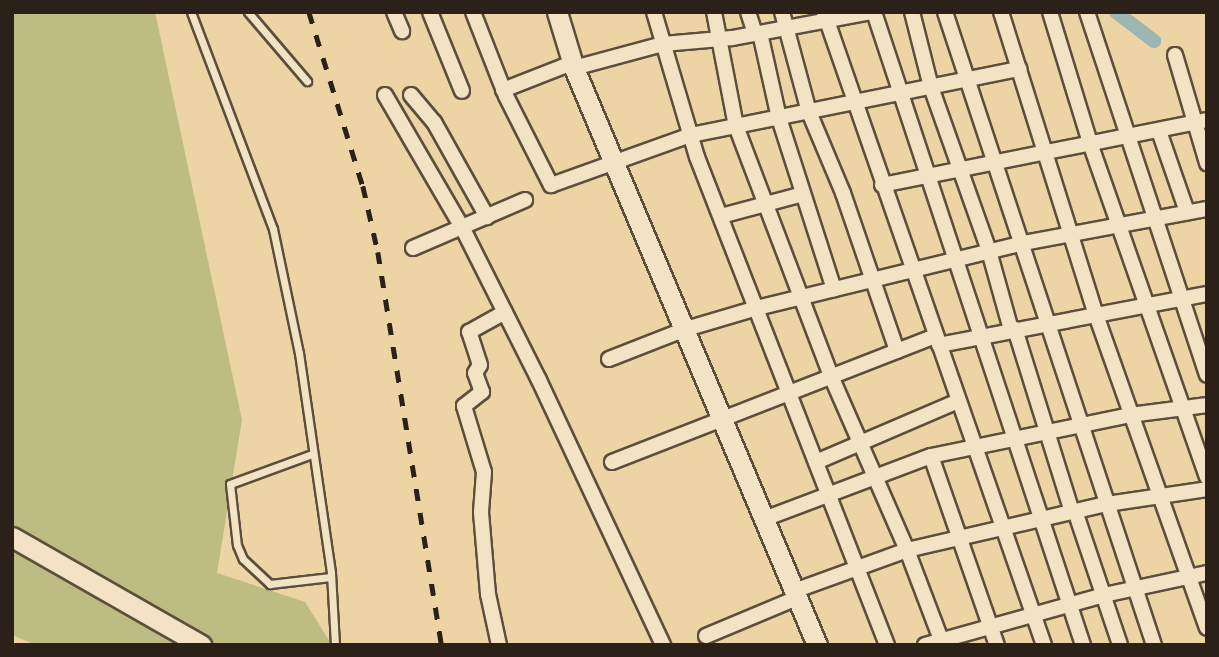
<!DOCTYPE html>
<html>
<head>
<meta charset="utf-8">
<style>
	body { margin:0 }
	#map { position:relative; width:1219px; height:657px; overflow:hidden; background:#edd4a5; font-family:Cardo,serif }
	div>[style] { position:absolute }
	.green>* { inset:0; background:#bcbc83 }
	.canal>* { height:14px; margin:-7px; padding:0 7px; transform-origin:7px; border-radius:7px; background:#9db6b1 }
	.roads { filter:drop-shadow(2px 0 #5c4e3c) drop-shadow(-2px 0 #5c4e3c) drop-shadow(0 2px #5c4e3c) drop-shadow(0 -2px #5c4e3c) }
	.lane>* { height:7px; margin:-3.5px; padding:0 3.5px; transform-origin:3.5px; border-radius:3.5px; background:#f3e3c4 }
	.street>* { height:14px; margin:-7px; padding:0 7px; transform-origin:7px; border-radius:7px; background:#f3e3c4 }
	.secondary>* { height:19px; margin:-9.5px; padding:0 9.5px; transform-origin:9.5px; border-radius:9.5px; background:#f3e3c4 }
	.rail>* { height:4.5px; margin-top:-2.25px; transform-origin:0; background:repeating-linear-gradient(90deg,#2c2119 0 12px,transparent 0 24px) }
	span { translate:-50% -50%; white-space:nowrap; text-align:center; line-height:1.15; -webkit-text-stroke:5px #f3e3c4; paint-order:stroke }
	.frame { position:absolute; inset:0; border:14px solid #2c2119; pointer-events:none }
</style>
</head>
<body>
<div id="map">
	<div class="green">
		<div style="clip-path:polygon(12px 12px,155px 12px,242px 420px,217px 573px,305px 602px,332px 645px,36px 645px,12px 635px)"></div>
	</div>
	<div class="canal">
		<div style="left:1116px;top:12px;width:48px;rotate:37.3deg"></div>
	</div>
	<div class="roads">
		<div class="lane">
			<div style="left:191px;top:12px;width:232px;rotate:69.3deg"></div>
			<div style="left:273px;top:229px;width:127px;rotate:78.2deg"></div>
			<div style="left:299px;top:353px;width:222px;rotate:81.7deg"></div>
			<div style="left:331px;top:573px;width:72px;rotate:86.8deg"></div>
			<div style="left:248px;top:12px;width:91px;rotate:49.5deg"></div>
			<div style="left:312px;top:454px;width:87px;rotate:159.9deg"></div>
			<div style="left:230px;top:484px;width:61px;rotate:83.5deg"></div>
			<div style="left:237px;top:545px;width:15px;rotate:67deg"></div>
			<div style="left:243px;top:559px;width:37px;rotate:43deg"></div>
			<div style="left:270px;top:584px;width:61px;rotate:-6.5deg"></div>
		</div>
		<div class="street">
			<div style="left:394px;top:12px;width:21px;rotate:67deg"></div>
			<div style="left:430px;top:12px;width:85px;rotate:67.9deg"></div>
			<div style="left:473px;top:12px;width:90px;rotate:68.6deg"></div>
			<div style="left:506px;top:96px;width:100px;rotate:63.2deg"></div>
			<div style="left:551px;top:185px;width:149px;rotate:-19.7deg"></div>
			<div style="left:691px;top:135px;width:335px;rotate:-11.4deg"></div>
			<div style="left:654px;top:12px;width:151px;rotate:73.5deg"></div>
			<div style="left:697px;top:157px;width:524px;rotate:68.73deg"></div>
			<div style="left:714px;top:12px;width:116px;rotate:79.1deg"></div>
			<div style="left:736px;top:126px;width:267px;rotate:69.2deg"></div>
			<div style="left:831px;top:376px;width:190px;rotate:66.4deg"></div>
			<div style="left:907px;top:550px;width:102px;rotate:69.2deg"></div>
			<div style="left:748px;top:12px;width:23px;rotate:72deg"></div>
			<div style="left:782px;top:12px;width:104px;rotate:74.9deg"></div>
			<div style="left:809px;top:112px;width:88px;rotate:67.2deg"></div>
			<div style="left:843px;top:193px;width:167px;rotate:71.1deg"></div>
			<div style="left:824px;top:12px;width:670px;rotate:70.84deg"></div>
			<div style="left:874px;top:12px;width:667px;rotate:71.73deg"></div>
			<div style="left:912px;top:12px;width:77px;rotate:75.8deg"></div>
			<div style="left:931px;top:87px;width:174px;rotate:70.5deg"></div>
			<div style="left:989px;top:251px;width:82px;rotate:74.4deg"></div>
			<div style="left:945px;top:12px;width:667px;rotate:71.73deg"></div>
			<div style="left:1001px;top:12px;width:314px;rotate:72.6deg"></div>
			<div style="left:1095px;top:312px;width:335px;rotate:70.5deg"></div>
			<div style="left:1050px;top:12px;width:137px;rotate:73deg"></div>
			<div style="left:1090px;top:143px;width:354px;rotate:70.7deg"></div>
			<div style="left:1087px;top:12px;width:382px;rotate:71.7deg"></div>
			<div style="left:760px;top:33px;width:87px;rotate:77.4deg"></div>
			<div style="left:779px;top:118px;width:180px;rotate:72.2deg"></div>
			<div style="left:1175px;top:55px;width:113px;rotate:73.5deg"></div>
			<div style="left:574px;top:68px;width:92px;rotate:-15.1deg"></div>
			<div style="left:663px;top:44px;width:69px;rotate:-5deg"></div>
			<div style="left:732px;top:38px;width:141px;rotate:-10.6deg"></div>
			<div style="left:503px;top:90px;width:74px;rotate:-21.4deg"></div>
			<div style="left:385px;top:95px;width:155px;rotate:59.8deg"></div>
			<div style="left:463px;top:229px;width:169px;rotate:63.3deg"></div>
			<div style="left:539px;top:380px;width:293px;rotate:64.9deg"></div>
			<div style="left:411px;top:95px;width:35px;rotate:50deg"></div>
			<div style="left:434px;top:122px;width:109px;rotate:60.8deg"></div>
			<div style="left:1159px;top:131px;width:86px;rotate:70.9deg"></div>
			<div style="left:882px;top:185px;width:331px;rotate:-11.3deg"></div>
			<div style="left:721px;top:216px;width:85px;rotate:-15deg"></div>
			<div style="left:413px;top:248px;width:122px;rotate:-23.2deg"></div>
			<div style="left:1015px;top:329px;width:192px;rotate:72.7deg"></div>
			<div style="left:939px;top:345px;width:273px;rotate:-10.8deg"></div>
			<div style="left:609px;top:359px;width:83px;rotate:-21.3deg"></div>
			<div style="left:686px;top:329px;width:74px;rotate:-16.5deg"></div>
			<div style="left:757px;top:308px;width:274px;rotate:-13.7deg"></div>
			<div style="left:1023px;top:243px;width:187px;rotate:-10.5deg"></div>
			<div style="left:931px;top:456px;width:200px;rotate:70.8deg"></div>
			<div style="left:612px;top:462px;width:347px;rotate:-21.3deg"></div>
			<div style="left:816px;top:462px;width:155px;rotate:-23.2deg"></div>
			<div style="left:1075px;top:511px;width:141px;rotate:71.4deg"></div>
			<div style="left:764px;top:519px;width:178px;rotate:-20.7deg"></div>
			<div style="left:931px;top:456px;width:203px;rotate:-11.6deg"></div>
			<div style="left:1130px;top:415px;width:78px;rotate:-7.4deg"></div>
			<div style="left:794px;top:591px;width:120px;rotate:-19.9deg"></div>
			<div style="left:907px;top:550px;width:205px;rotate:-13deg"></div>
			<div style="left:1107px;top:504px;width:101px;rotate:-8.5deg"></div>
			<div style="left:706px;top:636px;width:99px;rotate:-22.7deg"></div>
			<div style="left:499px;top:645px;width:52px;rotate:-102.2deg"></div>
			<div style="left:488px;top:594px;width:82px;rotate:-94.9deg"></div>
			<div style="left:481px;top:512px;width:40px;rotate:-85.7deg"></div>
			<div style="left:484px;top:472px;width:69px;rotate:-106.9deg"></div>
			<div style="left:464px;top:406px;width:23px;rotate:-38deg"></div>
			<div style="left:482px;top:392px;width:20px;rotate:-110deg"></div>
			<div style="left:475px;top:373px;width:9px;rotate:-58deg"></div>
			<div style="left:480px;top:365px;width:35px;rotate:-108deg"></div>
			<div style="left:469px;top:332px;width:41px;rotate:-29.1deg"></div>
			<div style="left:925px;top:645px;width:186px;rotate:-15.6deg"></div>
			<div style="left:1104px;top:595px;width:105px;rotate:-12.1deg"></div>
		</div>
		<div class="secondary">
			<div style="left:557px;top:12px;width:59px;rotate:73.1deg"></div>
			<div style="left:574px;top:68px;width:626px;rotate:67.16deg"></div>
			<div style="left:12px;top:537px;width:218px;rotate:29.7deg"></div>
		</div>
	</div>
	<div class="rail">
		<div style="left:309px;top:12px;width:182px;rotate:72.8deg"></div>
		<div style="left:363px;top:186px;width:68px;rotate:77.2deg"></div>
		<div style="left:378px;top:252px;width:398px;rotate:80.8deg"></div>
	</div>
	<div class="frame"></div>
</div>
</body>
</html>
